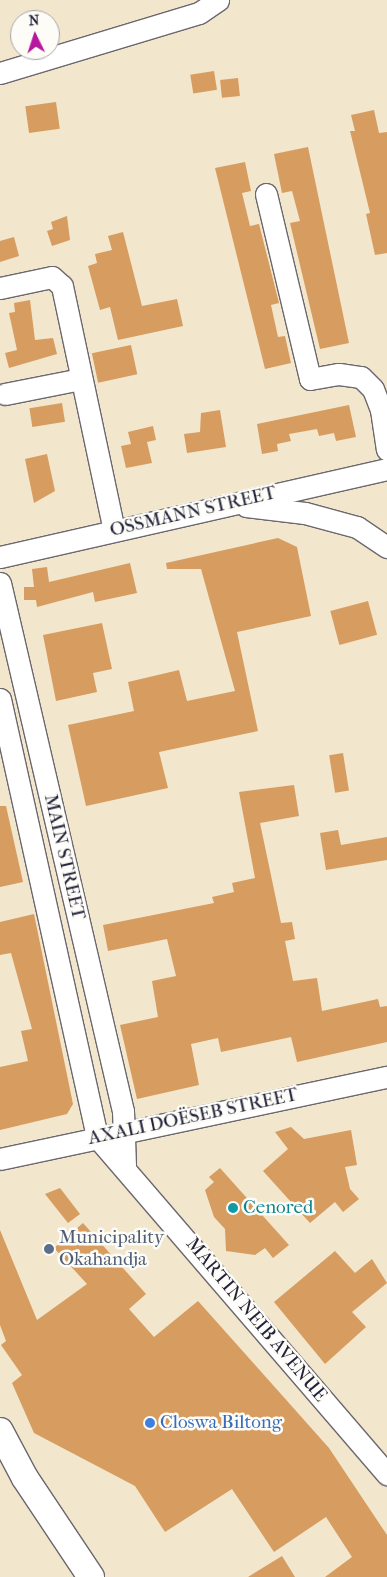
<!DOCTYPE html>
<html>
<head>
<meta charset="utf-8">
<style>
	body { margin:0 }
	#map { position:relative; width:387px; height:1577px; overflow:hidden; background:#f2e6cc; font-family:"IM FELL French Canon",serif }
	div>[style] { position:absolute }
	.building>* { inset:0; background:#d79c5f; transform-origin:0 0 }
	.roads { filter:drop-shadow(1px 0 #6b676e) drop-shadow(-1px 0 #6b676e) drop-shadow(0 1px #6b676e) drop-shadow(0 -1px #6b676e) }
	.minor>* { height:21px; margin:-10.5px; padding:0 10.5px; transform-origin:10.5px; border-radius:10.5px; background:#fff }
	.major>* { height:26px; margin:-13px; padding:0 13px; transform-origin:13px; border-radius:13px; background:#fff }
	.dots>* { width:14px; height:14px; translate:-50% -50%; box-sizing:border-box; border:2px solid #fdfcf7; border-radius:50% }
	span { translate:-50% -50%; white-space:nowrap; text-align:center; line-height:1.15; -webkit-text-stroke:5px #fdfcf7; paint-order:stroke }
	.street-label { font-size:19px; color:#22223b }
	.culture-label { font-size:19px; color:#0d838f }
	.left { translate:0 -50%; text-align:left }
	.service-label { font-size:19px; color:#4e5e75 }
	.shop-label { font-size:19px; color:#366cbe }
	.north { position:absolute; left:10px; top:10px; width:50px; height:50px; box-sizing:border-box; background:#fdfcf7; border:1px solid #a5a5ac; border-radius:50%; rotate:356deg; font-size:14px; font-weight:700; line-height:20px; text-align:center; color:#22223b }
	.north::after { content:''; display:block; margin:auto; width:18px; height:22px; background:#b5179e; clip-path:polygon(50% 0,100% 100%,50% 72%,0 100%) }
</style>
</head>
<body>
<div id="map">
	<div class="building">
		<div style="left:214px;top:71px;width:19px;height:24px;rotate:81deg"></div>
		<div style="left:238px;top:78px;width:18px;height:18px;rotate:84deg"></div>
		<div style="left:56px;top:102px;width:27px;height:31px;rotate:82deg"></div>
		<div style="clip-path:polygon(374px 110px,379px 133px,387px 132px,387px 253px,375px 255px,366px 214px,370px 213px,350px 131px,355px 131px,351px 115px)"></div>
		<div style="clip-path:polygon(308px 147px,349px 343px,320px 349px,290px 223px,300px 221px,292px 191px,282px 193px,274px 154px)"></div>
		<div style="clip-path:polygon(245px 162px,251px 191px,242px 193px,250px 226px,259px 224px,279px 303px,271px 305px,278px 337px,285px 336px,291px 363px,265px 369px,215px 168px)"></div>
		<div style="clip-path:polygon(67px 216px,70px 240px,52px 246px,47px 231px,53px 229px,51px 222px)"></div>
		<div style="clip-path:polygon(123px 232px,142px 306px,177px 299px,183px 326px,118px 340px,110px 307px,100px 310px,88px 266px,97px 263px,95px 254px,112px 250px,108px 236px)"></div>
		<div style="clip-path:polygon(14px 237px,19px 256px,0 262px,0 241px)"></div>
		<div style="clip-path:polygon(30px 300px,35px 340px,53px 338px,57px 354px,9px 368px,5px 353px,17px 350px,9px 313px,15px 312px,14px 303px)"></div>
		<div style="left:131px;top:345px;width:30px;height:40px;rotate:78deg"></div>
		<div style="left:62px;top:403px;width:19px;height:33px;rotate:81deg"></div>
		<div style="clip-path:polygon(349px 405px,356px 437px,336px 441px,334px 433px,319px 436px,317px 429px,289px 434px,291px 441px,277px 444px,278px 451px,262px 454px,257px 424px)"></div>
		<div style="clip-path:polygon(220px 410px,226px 447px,187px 453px,184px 434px,200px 432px,201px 413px)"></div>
		<div style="clip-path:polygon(153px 426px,156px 440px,147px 442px,152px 463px,126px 468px,121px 446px,131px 444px,128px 432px)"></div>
		<div style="clip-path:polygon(47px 454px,55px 491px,34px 503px,25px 459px)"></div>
		<div style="clip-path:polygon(278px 538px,297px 547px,311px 616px,237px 632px,258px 731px,159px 752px,168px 788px,86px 806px,68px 725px,134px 711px,128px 682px,179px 670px,187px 701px,235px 691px,201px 569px,167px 569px,166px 563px)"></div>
		<div style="clip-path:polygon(130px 563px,137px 593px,95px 602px,93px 592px,37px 607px,36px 600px,24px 600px,24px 587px,34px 587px,32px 569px,47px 567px,49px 582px)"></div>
		<div style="left:368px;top:601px;width:35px;height:39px;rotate:75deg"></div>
		<div style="clip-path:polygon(102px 623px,112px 669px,93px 673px,97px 692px,56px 701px,43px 635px)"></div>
		<div style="left:343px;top:753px;width:38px;height:14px;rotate:81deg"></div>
		<div style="clip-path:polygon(294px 785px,299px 816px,260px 823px,281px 923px,292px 922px,295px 939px,285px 941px,293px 981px,317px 978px,322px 1011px,378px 999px,380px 1007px,387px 1006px,387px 1042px,297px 1062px,291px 1037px,221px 1052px,218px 1038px,191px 1044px,199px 1085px,137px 1099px,120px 1025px,158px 1017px,152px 981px,176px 976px,167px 939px,108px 951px,103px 925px,214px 903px,212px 897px,234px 892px,232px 883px,255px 878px,239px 792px)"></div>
		<div style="clip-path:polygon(0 806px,6px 806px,23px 882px,0 887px)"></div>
		<div style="clip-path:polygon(338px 830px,341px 845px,387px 837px,387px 860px,326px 870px,320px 833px)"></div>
		<div style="clip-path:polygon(34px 914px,73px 1104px,67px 1114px,0 1130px,0 1067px,28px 1061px,21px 1031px,32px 1029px,11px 953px,0 955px,0 922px)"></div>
		<div style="clip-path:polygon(291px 1127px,304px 1139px,351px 1130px,357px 1165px,345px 1167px,350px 1189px,359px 1199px,343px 1212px,335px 1202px,310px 1223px,263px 1171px,288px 1149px,275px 1132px)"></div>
		<div style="clip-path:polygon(220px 1168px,289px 1245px,273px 1258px,265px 1248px,255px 1255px,226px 1251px,225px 1229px,214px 1217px,205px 1190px,214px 1182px,209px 1177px)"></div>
		<div style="clip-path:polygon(60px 1188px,80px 1214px,68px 1223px,45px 1194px)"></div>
		<div style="clip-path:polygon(83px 1223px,146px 1294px,129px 1309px,154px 1337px,198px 1301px,329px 1448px,387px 1535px,387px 1577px,325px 1577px,352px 1557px,326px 1517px,274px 1552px,232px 1489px,165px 1532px,135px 1486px,34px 1433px,12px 1383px,22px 1375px,1px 1345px,6px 1341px,0 1325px,0 1230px,37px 1320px,87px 1284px,54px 1248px)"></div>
		<div style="clip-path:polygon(335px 1251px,355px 1273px,372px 1259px,387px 1283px,352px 1312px,366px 1327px,325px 1364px,274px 1302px)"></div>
		<div style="clip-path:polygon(282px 1556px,295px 1577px,248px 1577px)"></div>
	</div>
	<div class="roads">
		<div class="minor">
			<div style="left:0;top:73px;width:208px;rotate:-16.8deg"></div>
			<div style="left:199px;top:13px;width:23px;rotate:-34deg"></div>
			<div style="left:266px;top:194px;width:190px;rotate:76.6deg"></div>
			<div style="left:310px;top:379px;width:29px;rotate:-10deg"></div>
			<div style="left:339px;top:374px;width:22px;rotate:8deg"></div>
			<div style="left:361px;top:377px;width:17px;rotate:45deg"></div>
			<div style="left:373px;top:389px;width:22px;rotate:69deg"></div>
			<div style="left:381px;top:410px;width:40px;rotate:81.5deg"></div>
			<div style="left:0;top:288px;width:53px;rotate:-11.9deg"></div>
			<div style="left:52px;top:277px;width:13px;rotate:42deg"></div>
			<div style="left:62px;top:286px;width:249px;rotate:78deg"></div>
			<div style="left:5px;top:394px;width:77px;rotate:-11.2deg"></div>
			<div style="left:246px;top:506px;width:59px;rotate:6.8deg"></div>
			<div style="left:305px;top:513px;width:54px;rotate:15.1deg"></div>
			<div style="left:357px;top:527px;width:36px;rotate:34deg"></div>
			<div style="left:0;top:557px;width:397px;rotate:-12.8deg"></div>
			<div style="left:0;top:583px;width:542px;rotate:76.89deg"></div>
			<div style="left:123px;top:1111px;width:55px;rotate:87.9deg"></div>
			<div style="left:0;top:699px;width:449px;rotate:77.5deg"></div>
			<div style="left:97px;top:1137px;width:445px;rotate:49.3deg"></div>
			<div style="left:0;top:1159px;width:396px;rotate:-12deg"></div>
		</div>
		<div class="major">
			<div style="left:0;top:1431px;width:53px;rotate:62deg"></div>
			<div style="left:25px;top:1478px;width:119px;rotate:56.3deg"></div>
		</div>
	</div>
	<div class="dots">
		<div style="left:233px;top:1208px;background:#0f9aa8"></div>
		<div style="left:49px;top:1249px;background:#5c6f8a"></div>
		<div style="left:150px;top:1423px;background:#3f7fe0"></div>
	</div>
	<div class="street-label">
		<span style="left:193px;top:512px;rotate:-13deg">OSSMANN STREET</span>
		<span style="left:64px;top:857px;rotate:77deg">MAIN STREET</span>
		<span style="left:193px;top:1117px;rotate:-12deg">AXALI DOËSEB STREET</span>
		<span style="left:256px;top:1320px;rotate:50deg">MARTIN NEIB AVENUE</span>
	</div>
	<div class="culture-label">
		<span class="left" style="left:243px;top:1208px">Cenored</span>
	</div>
	<div class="service-label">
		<span class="left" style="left:59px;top:1249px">Municipality<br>Okahandja</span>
	</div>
	<div class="shop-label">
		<span class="left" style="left:160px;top:1423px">Closwa Biltong</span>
	</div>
	<div class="north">N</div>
</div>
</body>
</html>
